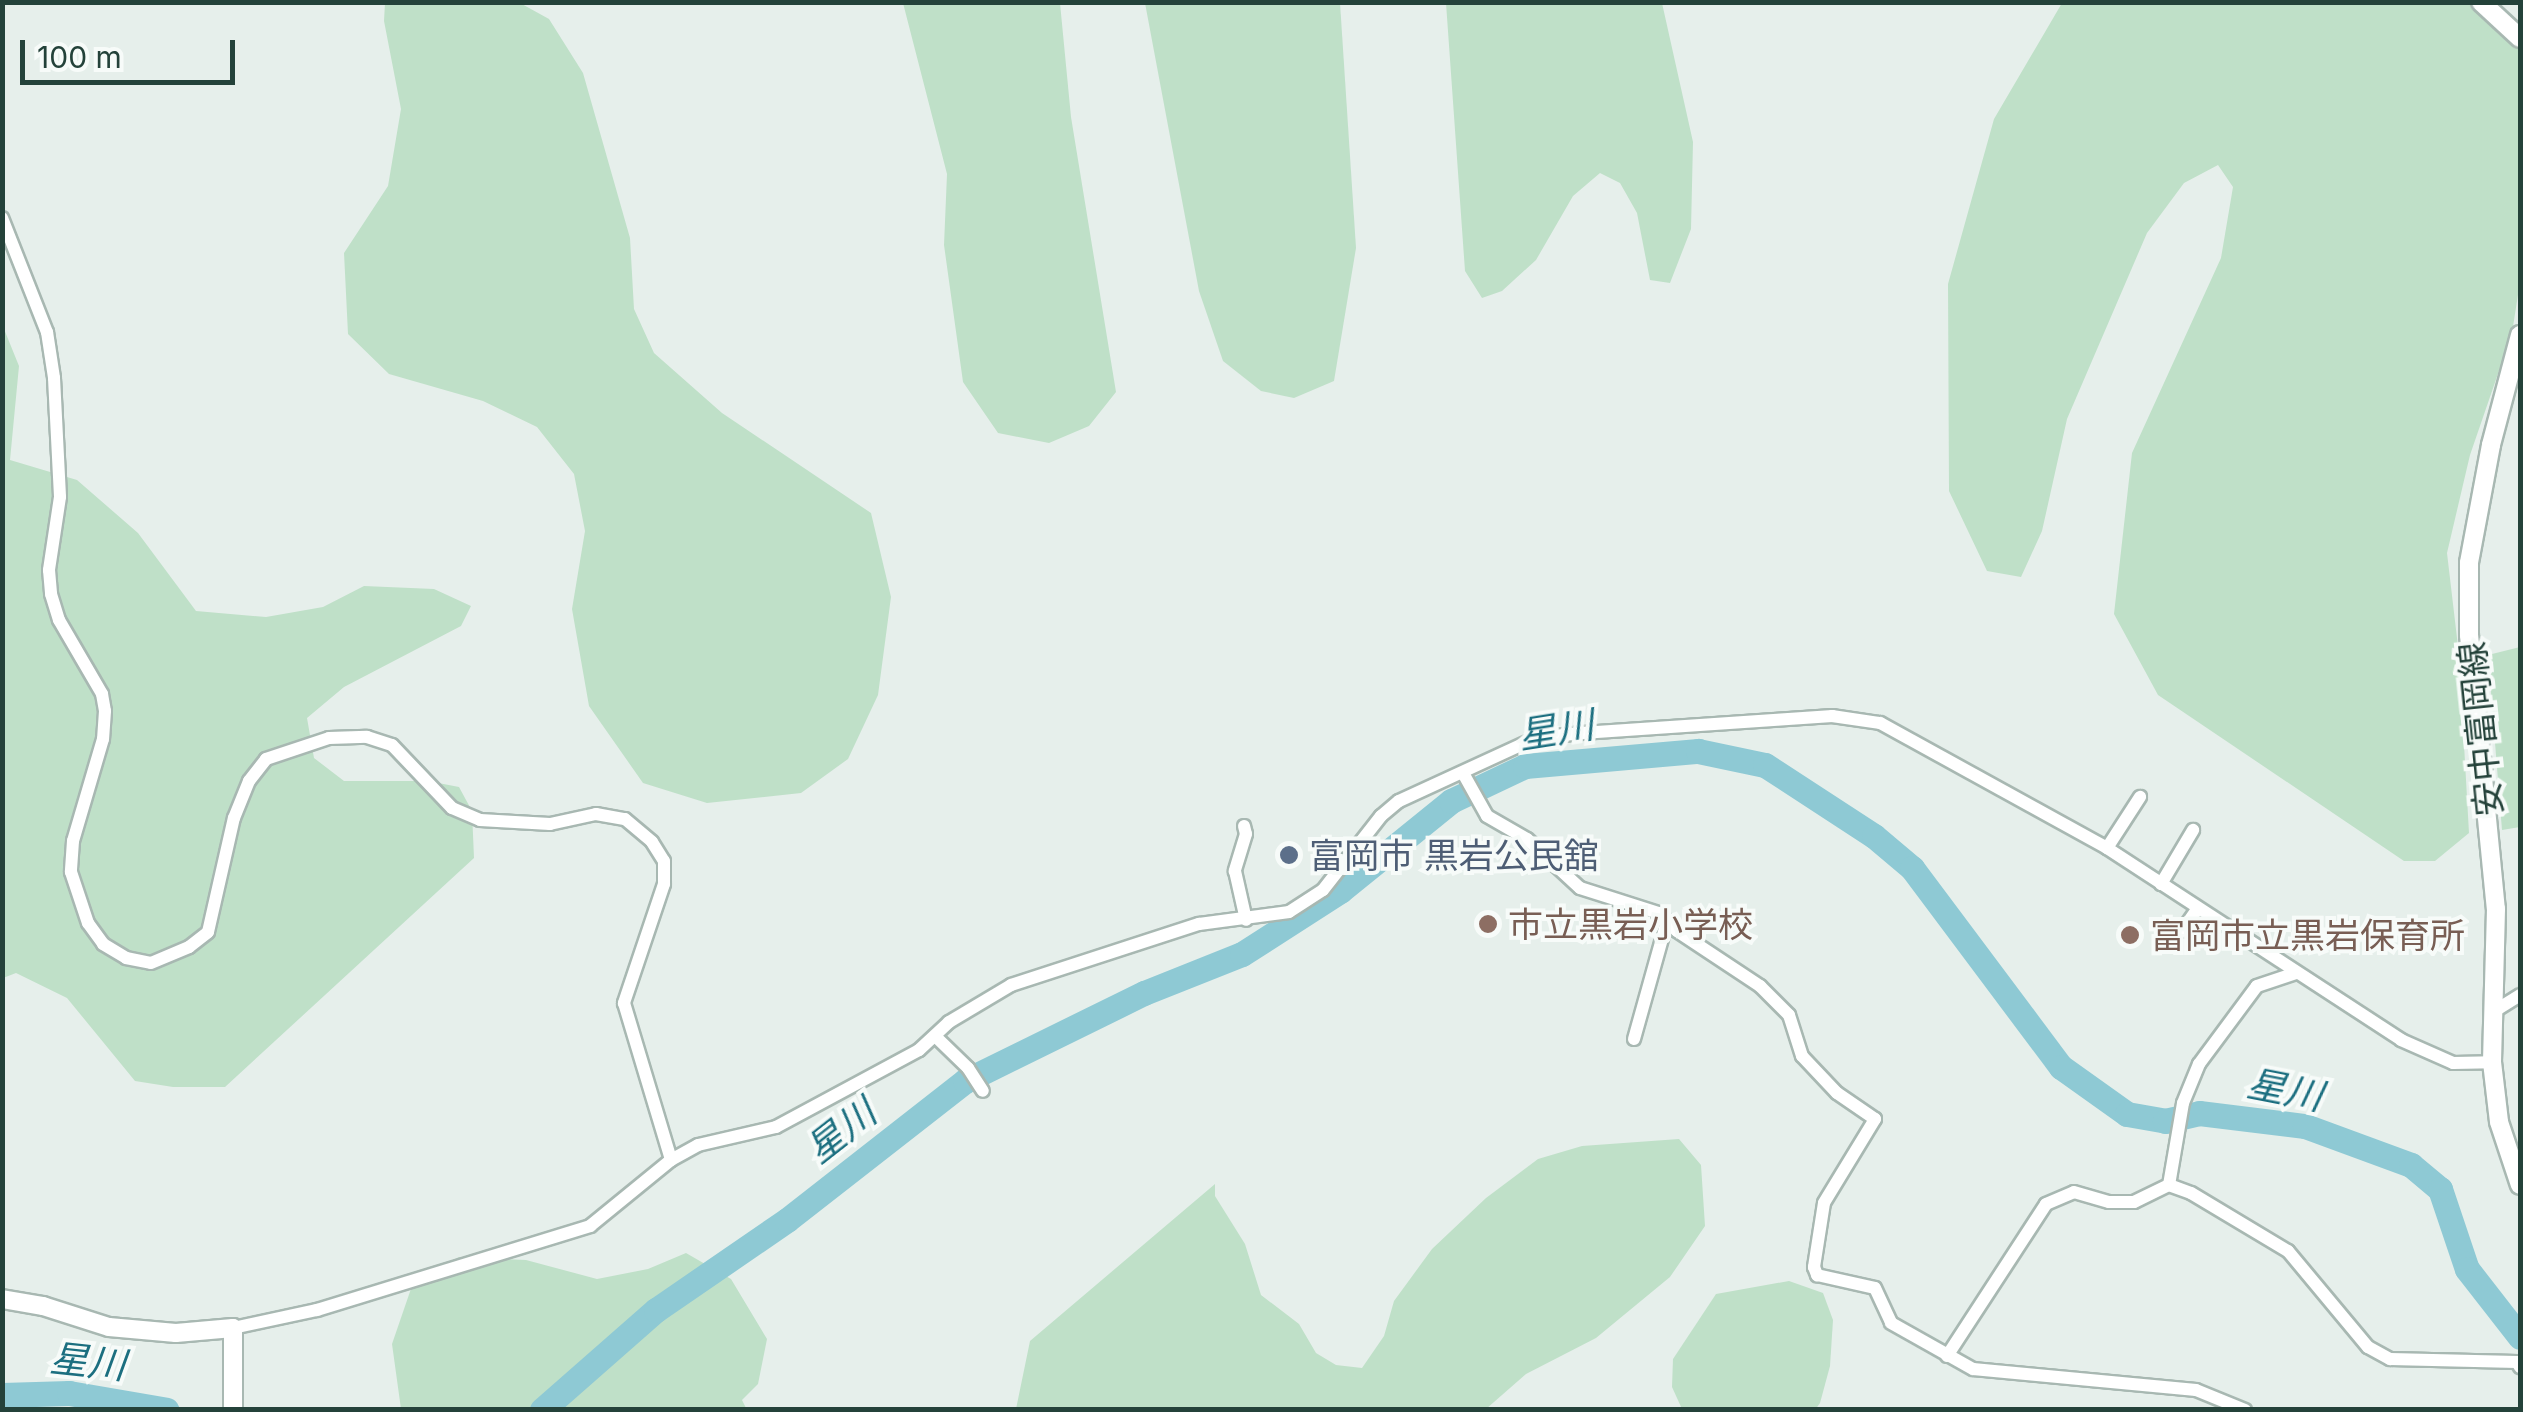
<!DOCTYPE html>
<html>
<head>
<meta charset="utf-8">
<style>
	body { margin:0 }
	#map { position:relative; width:2523px; height:1412px; overflow:hidden; background:#e6efeb; font-family:Inter,"Noto Sans JP",sans-serif }
	div>[style] { position:absolute }
	.green>* { inset:0; background:#bfe0c8 }
	.river>* { height:25px; margin:-12.5px; padding:0 12.5px; transform-origin:12.5px; border-radius:12.5px; background:#8ec9d4 }
	.roads { filter:drop-shadow(2px 0 #a8b8b2) drop-shadow(-2px 0 #a8b8b2) drop-shadow(0 2px #a8b8b2) drop-shadow(0 -2px #a8b8b2) }
	.minor>* { height:12px; margin:-6px; padding:0 6px; transform-origin:6px; border-radius:6px; background:#fff }
	.secondary>* { height:18px; margin:-9px; padding:0 9px; transform-origin:9px; border-radius:9px; background:#fff }
	.dots>* { width:28px; height:28px; translate:-50% -50%; box-sizing:border-box; border:5px solid #f7fbf9; border-radius:50% }
	span { translate:-50% -50%; white-space:nowrap; text-align:center; line-height:1.15; -webkit-text-stroke:8px #f7fbf9; paint-order:stroke }
	.street-label { font-size:35px; color:#24423a }
	.service-label { font-size:35px; color:#4e5e75 }
	.left { translate:0 -50%; text-align:left }
	.education-label { font-size:35px; color:#785e54 }
	.water-label { font-size:38px; color:#1c6f80; font-style:italic }
	.frame { position:absolute; inset:0; border:5px solid #24423a; pointer-events:none }
	.scale { position:absolute; left:20px; top:40px; width:215px; height:45px; box-sizing:border-box; border:5px solid #24423a; border-top:0; padding-left:12px; font-size:30px; line-height:35px; white-space:nowrap; color:#24423a; -webkit-text-stroke:8px #f7fbf9; paint-order:stroke }
</style>
</head>
<body>
<div id="map">
	<div class="green">
		<div style="clip-path:polygon(385px 3px,520px 3px,549px 19px,583px 73px,630px 238px,634px 309px,654px 353px,722px 413px,871px 513px,891px 597px,878px 695px,848px 759px,801px 793px,707px 803px,643px 783px,589px 706px,572px 609px,585px 531px,574px 474px,537px 427px,483px 401px,389px 374px,348px 334px,344px 253px,388px 186px,401px 109px,384px 21px)"></div>
		<div style="clip-path:polygon(903px 3px,1060px 3px,1071px 117px,1116px 392px,1089px 426px,1049px 443px,998px 433px,963px 382px,944px 245px,947px 174px)"></div>
		<div style="clip-path:polygon(1145px 3px,1340px 3px,1356px 248px,1334px 381px,1294px 398px,1261px 391px,1223px 361px,1199px 291px)"></div>
		<div style="clip-path:polygon(1446px 3px,1662px 3px,1693px 142px,1691px 229px,1670px 283px,1650px 280px,1637px 213px,1620px 183px,1600px 173px,1573px 196px,1536px 260px,1502px 291px,1482px 298px,1465px 271px)"></div>
		<div style="clip-path:polygon(2062px 3px,2469px 3px,2520px 50px,2520px 282px,2512px 333px,2470px 455px,2447px 553px,2459px 655px,2469px 833px,2435px 861px,2404px 861px,2158px 695px,2114px 614px,2132px 453px,2221px 258px,2233px 187px,2218px 165px,2184px 183px,2147px 233px,2067px 419px,2042px 531px,2021px 577px,1987px 571px,1949px 491px,1948px 284px,1994px 119px)"></div>
		<div style="clip-path:polygon(2px 324px,19px 366px,10px 460px,77px 480px,138px 533px,196px 611px,266px 617px,323px 607px,364px 586px,434px 589px,471px 606px,461px 626px,344px 687px,307px 718px,314px 758px,344px 781px,428px 781px,459px 787px,472px 811px,474px 858px,225px 1087px,173px 1087px,135px 1081px,67px 998px,16px 973px,3px 978px)"></div>
		<div style="clip-path:polygon(2520px 647px,2520px 827px,2502px 830px,2488px 655px)"></div>
		<div style="clip-path:polygon(1679px 1139px,1701px 1165px,1705px 1226px,1670px 1277px,1596px 1338px,1526px 1374px,1486px 1409px,1016px 1409px,1030px 1341px,1215px 1184px,1215px 1196px,1245px 1244px,1261px 1295px,1299px 1324px,1316px 1353px,1336px 1365px,1362px 1368px,1384px 1336px,1394px 1301px,1432px 1249px,1486px 1198px,1538px 1159px,1582px 1146px)"></div>
		<div style="clip-path:polygon(686px 1253px,731px 1279px,767px 1339px,758px 1384px,742px 1400px,747px 1410px,401px 1409px,392px 1344px,414px 1280px,459px 1257px,526px 1260px,597px 1279px,648px 1269px)"></div>
		<div style="clip-path:polygon(1789px 1281px,1823px 1293px,1833px 1320px,1830px 1366px,1820px 1403px,1815px 1410px,1682px 1409px,1672px 1387px,1673px 1359px,1716px 1294px)"></div>
	</div>
	<div class="river">
		<div style="left:2px;top:1395px;width:67px;rotate:-1.7deg"></div>
		<div style="left:69px;top:1393px;width:99px;rotate:9.8deg"></div>
		<div style="left:542px;top:1410px;width:152px;rotate:-41.3deg"></div>
		<div style="left:656px;top:1310px;width:159px;rotate:-34.5deg"></div>
		<div style="left:787px;top:1220px;width:226px;rotate:-38deg"></div>
		<div style="left:965px;top:1081px;width:199px;rotate:-26.2deg"></div>
		<div style="left:1144px;top:993px;width:105px;rotate:-21.7deg"></div>
		<div style="left:1242px;top:954px;width:117px;rotate:-32.7deg"></div>
		<div style="left:1340px;top:891px;width:143px;rotate:-39deg"></div>
		<div style="left:1451px;top:801px;width:82px;rotate:-25.3deg"></div>
		<div style="left:1525px;top:766px;width:174px;rotate:-5deg"></div>
		<div style="left:1698px;top:751px;width:68px;rotate:11.8deg"></div>
		<div style="left:1765px;top:765px;width:130px;rotate:33.1deg"></div>
		<div style="left:1874px;top:836px;width:50px;rotate:40.1deg"></div>
		<div style="left:1912px;top:868px;width:249px;rotate:53.2deg"></div>
		<div style="left:2061px;top:1067px;width:81px;rotate:35.5deg"></div>
		<div style="left:2127px;top:1114px;width:39px;rotate:10deg"></div>
		<div style="left:2165px;top:1121px;width:35px;rotate:-13deg"></div>
		<div style="left:2199px;top:1113px;width:107px;rotate:7deg"></div>
		<div style="left:2305px;top:1126px;width:113px;rotate:20.2deg"></div>
		<div style="left:2411px;top:1165px;width:38px;rotate:40deg"></div>
		<div style="left:2440px;top:1189px;width:84px;rotate:71.4deg"></div>
		<div style="left:2467px;top:1269px;width:86px;rotate:52.1deg"></div>
	</div>
	<div class="roads">
		<div class="minor">
			<div style="left:2px;top:218px;width:123px;rotate:68.5deg"></div>
			<div style="left:47px;top:332px;width:47px;rotate:81.3deg"></div>
			<div style="left:54px;top:378px;width:119px;rotate:87.1deg"></div>
			<div style="left:60px;top:497px;width:74px;rotate:98.6deg"></div>
			<div style="left:49px;top:570px;width:24px;rotate:85deg"></div>
			<div style="left:51px;top:594px;width:27px;rotate:73deg"></div>
			<div style="left:59px;top:620px;width:86px;rotate:59.8deg"></div>
			<div style="left:102px;top:694px;width:17px;rotate:80deg"></div>
			<div style="left:105px;top:711px;width:28px;rotate:94deg"></div>
			<div style="left:103px;top:739px;width:106px;rotate:106.4deg"></div>
			<div style="left:73px;top:841px;width:31px;rotate:94deg"></div>
			<div style="left:71px;top:872px;width:54px;rotate:71.6deg"></div>
			<div style="left:88px;top:923px;width:26px;rotate:54deg"></div>
			<div style="left:103px;top:944px;width:27px;rotate:31deg"></div>
			<div style="left:126px;top:958px;width:25px;rotate:11deg"></div>
			<div style="left:151px;top:963px;width:41px;rotate:-22.8deg"></div>
			<div style="left:189px;top:947px;width:24px;rotate:-38deg"></div>
			<div style="left:208px;top:932px;width:117px;rotate:-77.2deg"></div>
			<div style="left:234px;top:818px;width:40px;rotate:-68deg"></div>
			<div style="left:249px;top:781px;width:28px;rotate:-52deg"></div>
			<div style="left:266px;top:759px;width:66px;rotate:-18.4deg"></div>
			<div style="left:329px;top:738px;width:38px;rotate:-2deg"></div>
			<div style="left:367px;top:737px;width:26px;rotate:18deg"></div>
			<div style="left:392px;top:745px;width:87px;rotate:46.4deg"></div>
			<div style="left:452px;top:808px;width:30px;rotate:23deg"></div>
			<div style="left:480px;top:820px;width:70px;rotate:3.3deg"></div>
			<div style="left:550px;top:824px;width:47px;rotate:-12.3deg"></div>
			<div style="left:596px;top:814px;width:29px;rotate:10deg"></div>
			<div style="left:625px;top:819px;width:35px;rotate:40deg"></div>
			<div style="left:652px;top:842px;width:22px;rotate:58deg"></div>
			<div style="left:664px;top:861px;width:23px;rotate:90deg"></div>
			<div style="left:664px;top:884px;width:126px;rotate:108.6deg"></div>
			<div style="left:624px;top:1003px;width:164px;rotate:73.3deg"></div>
			<div style="left:1463px;top:773px;width:49px;rotate:60.8deg"></div>
			<div style="left:1487px;top:816px;width:46px;rotate:29.9deg"></div>
			<div style="left:1527px;top:839px;width:72px;rotate:42.8deg"></div>
			<div style="left:1580px;top:888px;width:83px;rotate:17.6deg"></div>
			<div style="left:1659px;top:913px;width:25px;rotate:45deg"></div>
			<div style="left:1677px;top:931px;width:100px;rotate:33.5deg"></div>
			<div style="left:1760px;top:986px;width:41px;rotate:45deg"></div>
			<div style="left:1789px;top:1015px;width:43px;rotate:72.4deg"></div>
			<div style="left:1802px;top:1056px;width:51px;rotate:46.6deg"></div>
			<div style="left:1837px;top:1093px;width:46px;rotate:34.4deg"></div>
			<div style="left:1875px;top:1119px;width:98px;rotate:121.3deg"></div>
			<div style="left:1824px;top:1203px;width:65px;rotate:98.9deg"></div>
			<div style="left:1814px;top:1267px;width:9px;rotate:69deg"></div>
			<div style="left:1817px;top:1275px;width:59px;rotate:12.6deg"></div>
			<div style="left:1875px;top:1288px;width:38px;rotate:65deg"></div>
			<div style="left:1891px;top:1323px;width:94px;rotate:29.3deg"></div>
			<div style="left:1973px;top:1369px;width:224px;rotate:5.4deg"></div>
			<div style="left:2196px;top:1390px;width:53px;rotate:22.2deg"></div>
			<div style="left:1244px;top:826px;width:8px;rotate:76deg"></div>
			<div style="left:1246px;top:834px;width:39px;rotate:107deg"></div>
			<div style="left:1235px;top:871px;width:50px;rotate:77.3deg"></div>
			<div style="left:2107px;top:848px;width:61px;rotate:-57.1deg"></div>
			<div style="left:2161px;top:884px;width:63px;rotate:-59.3deg"></div>
			<div style="left:2182px;top:931px;width:28px;rotate:-55deg"></div>
			<div style="left:2493px;top:1012px;width:32px;rotate:-32deg"></div>
			<div style="left:935px;top:1036px;width:46px;rotate:44.1deg"></div>
			<div style="left:968px;top:1068px;width:27px;rotate:57deg"></div>
			<div style="left:1634px;top:1039px;width:123px;rotate:-74.4deg"></div>
			<div style="left:2169px;top:1185px;width:83px;rotate:-80.3deg"></div>
			<div style="left:2183px;top:1103px;width:42px;rotate:-67.7deg"></div>
			<div style="left:2199px;top:1064px;width:97px;rotate:-53.4deg"></div>
			<div style="left:2257px;top:986px;width:41px;rotate:-18.4deg"></div>
			<div style="left:233px;top:1328px;width:86px;rotate:-12.1deg"></div>
			<div style="left:317px;top:1310px;width:286px;rotate:-17.1deg"></div>
			<div style="left:590px;top:1226px;width:104px;rotate:-39.2deg"></div>
			<div style="left:671px;top:1160px;width:31px;rotate:-29deg"></div>
			<div style="left:698px;top:1145px;width:80px;rotate:-13deg"></div>
			<div style="left:776px;top:1127px;width:162px;rotate:-28.3deg"></div>
			<div style="left:919px;top:1050px;width:41px;rotate:-43deg"></div>
			<div style="left:949px;top:1022px;width:72px;rotate:-30.8deg"></div>
			<div style="left:1011px;top:985px;width:198px;rotate:-18deg"></div>
			<div style="left:1199px;top:924px;width:91px;rotate:-7.6deg"></div>
			<div style="left:1289px;top:912px;width:40px;rotate:-32.9deg"></div>
			<div style="left:1323px;top:890px;width:94px;rotate:-51.9deg"></div>
			<div style="left:1381px;top:816px;width:23px;rotate:-40deg"></div>
			<div style="left:1399px;top:801px;width:151px;rotate:-24.7deg"></div>
			<div style="left:1536px;top:738px;width:46px;rotate:-6.2deg"></div>
			<div style="left:1582px;top:733px;width:251px;rotate:-3.9deg"></div>
			<div style="left:1832px;top:716px;width:49px;rotate:8.3deg"></div>
			<div style="left:1880px;top:723px;width:259px;rotate:28.8deg"></div>
			<div style="left:2107px;top:848px;width:351px;rotate:33.1deg"></div>
			<div style="left:2401px;top:1040px;width:57px;rotate:23.9deg"></div>
			<div style="left:2453px;top:1063px;width:39px;rotate:-1deg"></div>
			<div style="left:1947px;top:1356px;width:181px;rotate:-56.9deg"></div>
			<div style="left:2046px;top:1204px;width:30px;rotate:-23deg"></div>
			<div style="left:2074px;top:1192px;width:36px;rotate:16deg"></div>
			<div style="left:2109px;top:1202px;width:25px"></div>
			<div style="left:2134px;top:1202px;width:39px;rotate:-26deg"></div>
			<div style="left:2169px;top:1185px;width:23px;rotate:20deg"></div>
			<div style="left:2191px;top:1193px;width:113px;rotate:30.9deg"></div>
			<div style="left:2288px;top:1251px;width:125px;rotate:50.2deg"></div>
			<div style="left:2368px;top:1347px;width:25px;rotate:29deg"></div>
			<div style="left:2390px;top:1359px;width:127px;rotate:1.4deg"></div>
			<div style="left:2517px;top:1362px;width:6px;rotate:59deg"></div>
		</div>
		<div class="secondary">
			<div style="left:2481px;top:2px;width:53px;rotate:42.7deg"></div>
			<div style="left:2520px;top:335px;width:114px;rotate:104.8deg"></div>
			<div style="left:2491px;top:445px;width:120px;rotate:100.6deg"></div>
			<div style="left:2469px;top:563px;width:72px;rotate:90deg"></div>
			<div style="left:2469px;top:635px;width:275px;rotate:84.4deg"></div>
			<div style="left:2496px;top:909px;width:153px;rotate:91.5deg"></div>
			<div style="left:2492px;top:1062px;width:60px;rotate:83.3deg"></div>
			<div style="left:2499px;top:1122px;width:66px;rotate:71.6deg"></div>
			<div style="left:2px;top:1299px;width:42px;rotate:9.7deg"></div>
			<div style="left:43px;top:1306px;width:69px;rotate:17.7deg"></div>
			<div style="left:109px;top:1327px;width:67px;rotate:5.1deg"></div>
			<div style="left:176px;top:1333px;width:57px;rotate:-5deg"></div>
			<div style="left:233px;top:1328px;width:82px;rotate:90deg"></div>
		</div>
	</div>
	<div class="dots">
		<div style="left:1289px;top:855px;background:#5c6f8a"></div>
		<div style="left:1488px;top:924px;background:#8d6e63"></div>
		<div style="left:2130px;top:935px;background:#8d6e63"></div>
	</div>
	<div class="street-label">
		<span style="left:2480px;top:729px;rotate:-96deg">安中富岡線</span>
	</div>
	<div class="service-label">
		<span class="left" style="left:1309px;top:855px">富岡市 黒岩公民舘</span>
	</div>
	<div class="education-label">
		<span class="left" style="left:1508px;top:924px">市立黒岩小学校</span>
		<span class="left" style="left:2150px;top:935px">富岡市立黒岩保育所</span>
	</div>
	<div class="water-label">
		<span style="left:1556px;top:730px;rotate:-9deg">星川</span>
		<span style="left:2285px;top:1090px;rotate:11deg">星川</span>
		<span style="left:841px;top:1131px;rotate:-38deg">星川</span>
		<span style="left:88px;top:1362px;rotate:6deg">星川</span>
	</div>
	<div class="frame"></div>
	<div class="scale">100 m</div>
</div>
</body>
</html>
